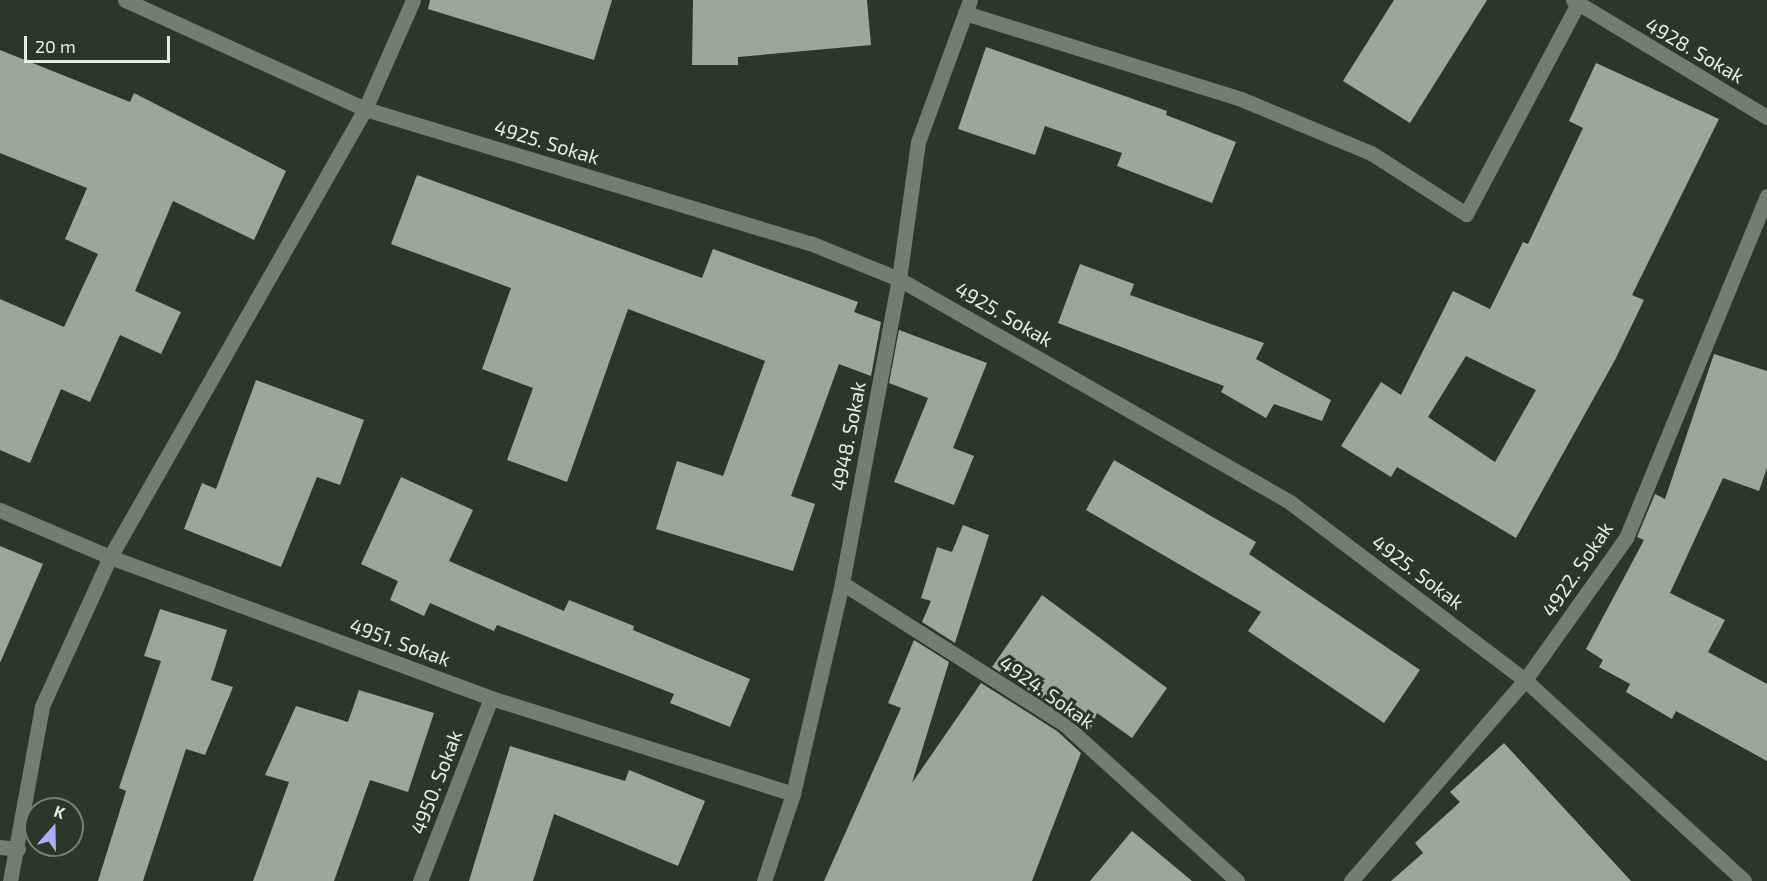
<!DOCTYPE html>
<html>
<head>
<meta charset="utf-8">
<style>
	body { margin:0 }
	#map { position:relative; width:1767px; height:881px; overflow:hidden; background:#2b3829; font-family:"Exo 2",sans-serif }
	div>[style] { position:absolute }
	.building>* { inset:0; background:#9aa997 }
	.lane>* { height:15px; margin:-7.5px; padding:0 7.5px; transform-origin:7.5px; border-radius:7.5px; background:#717f6f }
	.street>* { height:15px; margin:-7.5px; padding:0 7.5px; transform-origin:7.5px; border-radius:7.5px; background:#717f6f }
	span { translate:-50% -50%; white-space:nowrap; text-align:center; line-height:1.15; -webkit-text-stroke:6px #2b3829; paint-order:stroke }
	.street-label { font-size:20px; color:#e6eee4 }
	.north { position:absolute; left:24px; top:797px; width:60px; height:60px; box-sizing:border-box; background:#2b3829; border:2px solid #768174; border-radius:50%; rotate:20deg; font-size:16px; font-weight:700; line-height:24px; text-align:center; color:#e6eee4 }
	.north::after { content:''; display:block; margin:auto; width:21px; height:27px; background:#abaffb; clip-path:polygon(50% 0,100% 100%,50% 72%,0 100%) }
	.scale { position:absolute; left:24px; top:36px; width:146px; height:27px; box-sizing:border-box; border:3px solid #e6eee4; border-top:0; padding-left:8px; font-size:18px; line-height:21px; white-space:nowrap; color:#e6eee4; -webkit-text-stroke:4px #2b3829; paint-order:stroke }
</style>
</head>
<body>
<div id="map">
	<div class="building">
		<div style="clip-path:polygon(430px 0,612px 0,594px 60px,428px 9px)"></div>
		<div style="clip-path:polygon(693px 0,867px 0,871px 45px,738px 57px,738px 65px,692px 65px)"></div>
		<div style="clip-path:polygon(1394px 0,1487px 0,1410px 123px,1343px 81px)"></div>
		<div style="clip-path:polygon(986px 47px,1167px 111px,1166px 115px,1236px 142px,1212px 203px,1117px 166px,1122px 153px,1045px 126px,1035px 155px,958px 129px)"></div>
		<div style="clip-path:polygon(0 50px,130px 102px,134px 93px,286px 171px,254px 240px,173px 201px,135px 291px,181px 312px,161px 354px,120px 335px,90px 402px,61px 389px,30px 463px,0 450px,0 299px,64px 327px,98px 254px,65px 239px,87px 188px,0 153px)"></div>
		<div style="clip-path:polygon(evenodd,1596px 63px,1719px 119px,1632px 295px,1644px 300px,1615px 360px,1516px 538px,1397px 467px,1391px 477px,1341px 446px,1381px 382px,1401px 395px,1453px 291px,1490px 309px,1523px 242px,1528px 244px,1583px 128px,1569px 121px,1596px 63px,1466px 356px,1536px 390px,1495px 462px,1428px 417px,1466px 356px)"></div>
		<div style="clip-path:polygon(417px 175px,702px 278px,713px 249px,858px 302px,854px 312px,881px 322px,871px 376px,839px 364px,791px 496px,815px 504px,793px 571px,656px 529px,677px 461px,723px 476px,765px 361px,628px 309px,567px 482px,507px 460px,533px 388px,482px 369px,511px 288px,391px 244px)"></div>
		<div style="clip-path:polygon(1080px 264px,1134px 284px,1130px 295px,1264px 343px,1256px 359px,1331px 400px,1322px 421px,1274px 404px,1266px 418px,1221px 392px,1224px 386px,1058px 323px)"></div>
		<div style="clip-path:polygon(899px 330px,987px 363px,953px 448px,974px 456px,954px 505px,894px 482px,928px 398px,889px 383px)"></div>
		<div style="clip-path:polygon(1714px 354px,1767px 371px,1767px 468px,1759px 491px,1723px 478px,1670px 593px,1725px 620px,1708px 652px,1767px 684px,1767px 761px,1676px 711px,1672px 719px,1626px 692px,1630px 684px,1599px 667px,1603px 660px,1586px 649px,1644px 540px,1637px 537px,1655px 494px,1665px 499px)"></div>
		<div style="clip-path:polygon(256px 380px,364px 420px,340px 485px,317px 477px,281px 567px,184px 529px,202px 483px,216px 489px)"></div>
		<div style="clip-path:polygon(1114px 460px,1256px 542px,1249px 554px,1420px 670px,1384px 723px,1248px 631px,1261px 612px,1086px 510px)"></div>
		<div style="clip-path:polygon(401px 477px,473px 510px,449px 561px,564px 611px,569px 600px,634px 626px,633px 630px,750px 679px,730px 727px,670px 703px,674px 694px,497px 625px,494px 631px,430px 603px,424px 616px,390px 600px,398px 581px,361px 564px)"></div>
		<div style="clip-path:polygon(963px 525px,989px 535px,955px 643px,922px 622px,931px 601px,921px 598px,937px 547px,952px 552px)"></div>
		<div style="clip-path:polygon(0 546px,43px 564px,0 663px)"></div>
		<div style="clip-path:polygon(1042px 595px,1167px 688px,1132px 738px,1097px 713px,1089px 733px,1068px 715px,992px 667px)"></div>
		<div style="clip-path:polygon(160px 609px,227px 630px,211px 680px,233px 687px,205px 755px,186px 749px,143px 881px,98px 881px,126px 791px,119px 788px,161px 661px,144px 656px)"></div>
		<div style="clip-path:polygon(914px 640px,949px 662px,912px 783px,981px 683px,1057px 731px,1081px 753px,1032px 881px,824px 881px,901px 708px,888px 703px)"></div>
		<div style="clip-path:polygon(359px 690px,434px 713px,408px 792px,370px 780px,334px 881px,253px 881px,289px 782px,265px 775px,296px 706px,348px 722px)"></div>
		<div style="clip-path:polygon(1504px 743px,1631px 881px,1391px 881px,1423px 853px,1415px 843px,1460px 802px,1450px 792px)"></div>
		<div style="clip-path:polygon(510px 746px,625px 781px,629px 770px,705px 801px,678px 866px,554px 814px,533px 881px,469px 881px)"></div>
		<div style="clip-path:polygon(1132px 831px,1192px 881px,1090px 881px)"></div>
	</div>
	<div class="lane">
		<div style="left:965px;top:13px;width:289px;rotate:17.3deg"></div>
		<div style="left:1241px;top:99px;width:141px;rotate:22.6deg"></div>
		<div style="left:1371px;top:153px;width:113px;rotate:32.7deg"></div>
		<div style="left:1466px;top:214px;width:239px;rotate:-62deg"></div>
	</div>
	<div class="street">
		<div style="left:125px;top:0;width:264px;rotate:24.4deg"></div>
		<div style="left:365px;top:109px;width:465px;rotate:16.8deg"></div>
		<div style="left:810px;top:243px;width:96px;rotate:22deg"></div>
		<div style="left:899px;top:279px;width:451px;rotate:29.7deg"></div>
		<div style="left:1291px;top:503px;width:293px;rotate:37.1deg"></div>
		<div style="left:1525px;top:680px;width:297px;rotate:42.5deg"></div>
		<div style="left:1573px;top:0;width:227px;rotate:31.1deg"></div>
		<div style="left:0;top:510px;width:120px;rotate:23.1deg"></div>
		<div style="left:110px;top:557px;width:406px;rotate:20.3deg"></div>
		<div style="left:491px;top:698px;width:317px;rotate:17.6deg"></div>
		<div style="left:842px;top:583px;width:262px;rotate:32.4deg"></div>
		<div style="left:1063px;top:723px;width:235px;rotate:42.2deg"></div>
		<div style="left:0;top:847px;width:18px;rotate:6deg"></div>
		<div style="left:10px;top:881px;width:178px;rotate:-79.6deg"></div>
		<div style="left:42px;top:706px;width:164px;rotate:-65.5deg"></div>
		<div style="left:110px;top:557px;width:515px;rotate:-60.35deg"></div>
		<div style="left:365px;top:109px;width:119px;rotate:-66.2deg"></div>
		<div style="left:420px;top:881px;width:196px;rotate:-68.8deg"></div>
		<div style="left:764px;top:881px;width:92px;rotate:-71.6deg"></div>
		<div style="left:793px;top:794px;width:217px;rotate:-76.9deg"></div>
		<div style="left:842px;top:583px;width:309px;rotate:-79.4deg"></div>
		<div style="left:899px;top:279px;width:138px;rotate:-82.1deg"></div>
		<div style="left:918px;top:142px;width:151px;rotate:-69.9deg"></div>
		<div style="left:1351px;top:881px;width:266px;rotate:-49.1deg"></div>
		<div style="left:1525px;top:680px;width:174px;rotate:-54.6deg"></div>
		<div style="left:1626px;top:538px;width:370px;rotate:-67.6deg"></div>
	</div>
	<div class="street-label">
		<span style="left:1695px;top:50px;rotate:30deg">4928. Sokak</span>
		<span style="left:547px;top:142px;rotate:17deg">4925. Sokak</span>
		<span style="left:1004px;top:314px;rotate:30deg">4925. Sokak</span>
		<span style="left:848px;top:436px;rotate:-79deg">4948. Sokak</span>
		<span style="left:1577px;top:569px;rotate:-56deg">4922. Sokak</span>
		<span style="left:1418px;top:572px;rotate:37deg">4925. Sokak</span>
		<span style="left:400px;top:642px;rotate:20deg">4951. Sokak</span>
		<span style="left:1047px;top:692px;rotate:35deg">4924. Sokak</span>
		<span style="left:436px;top:782px;rotate:-69deg">4950. Sokak</span>
	</div>
	<div class="north">K</div>
	<div class="scale">20 m</div>
</div>
</body>
</html>
